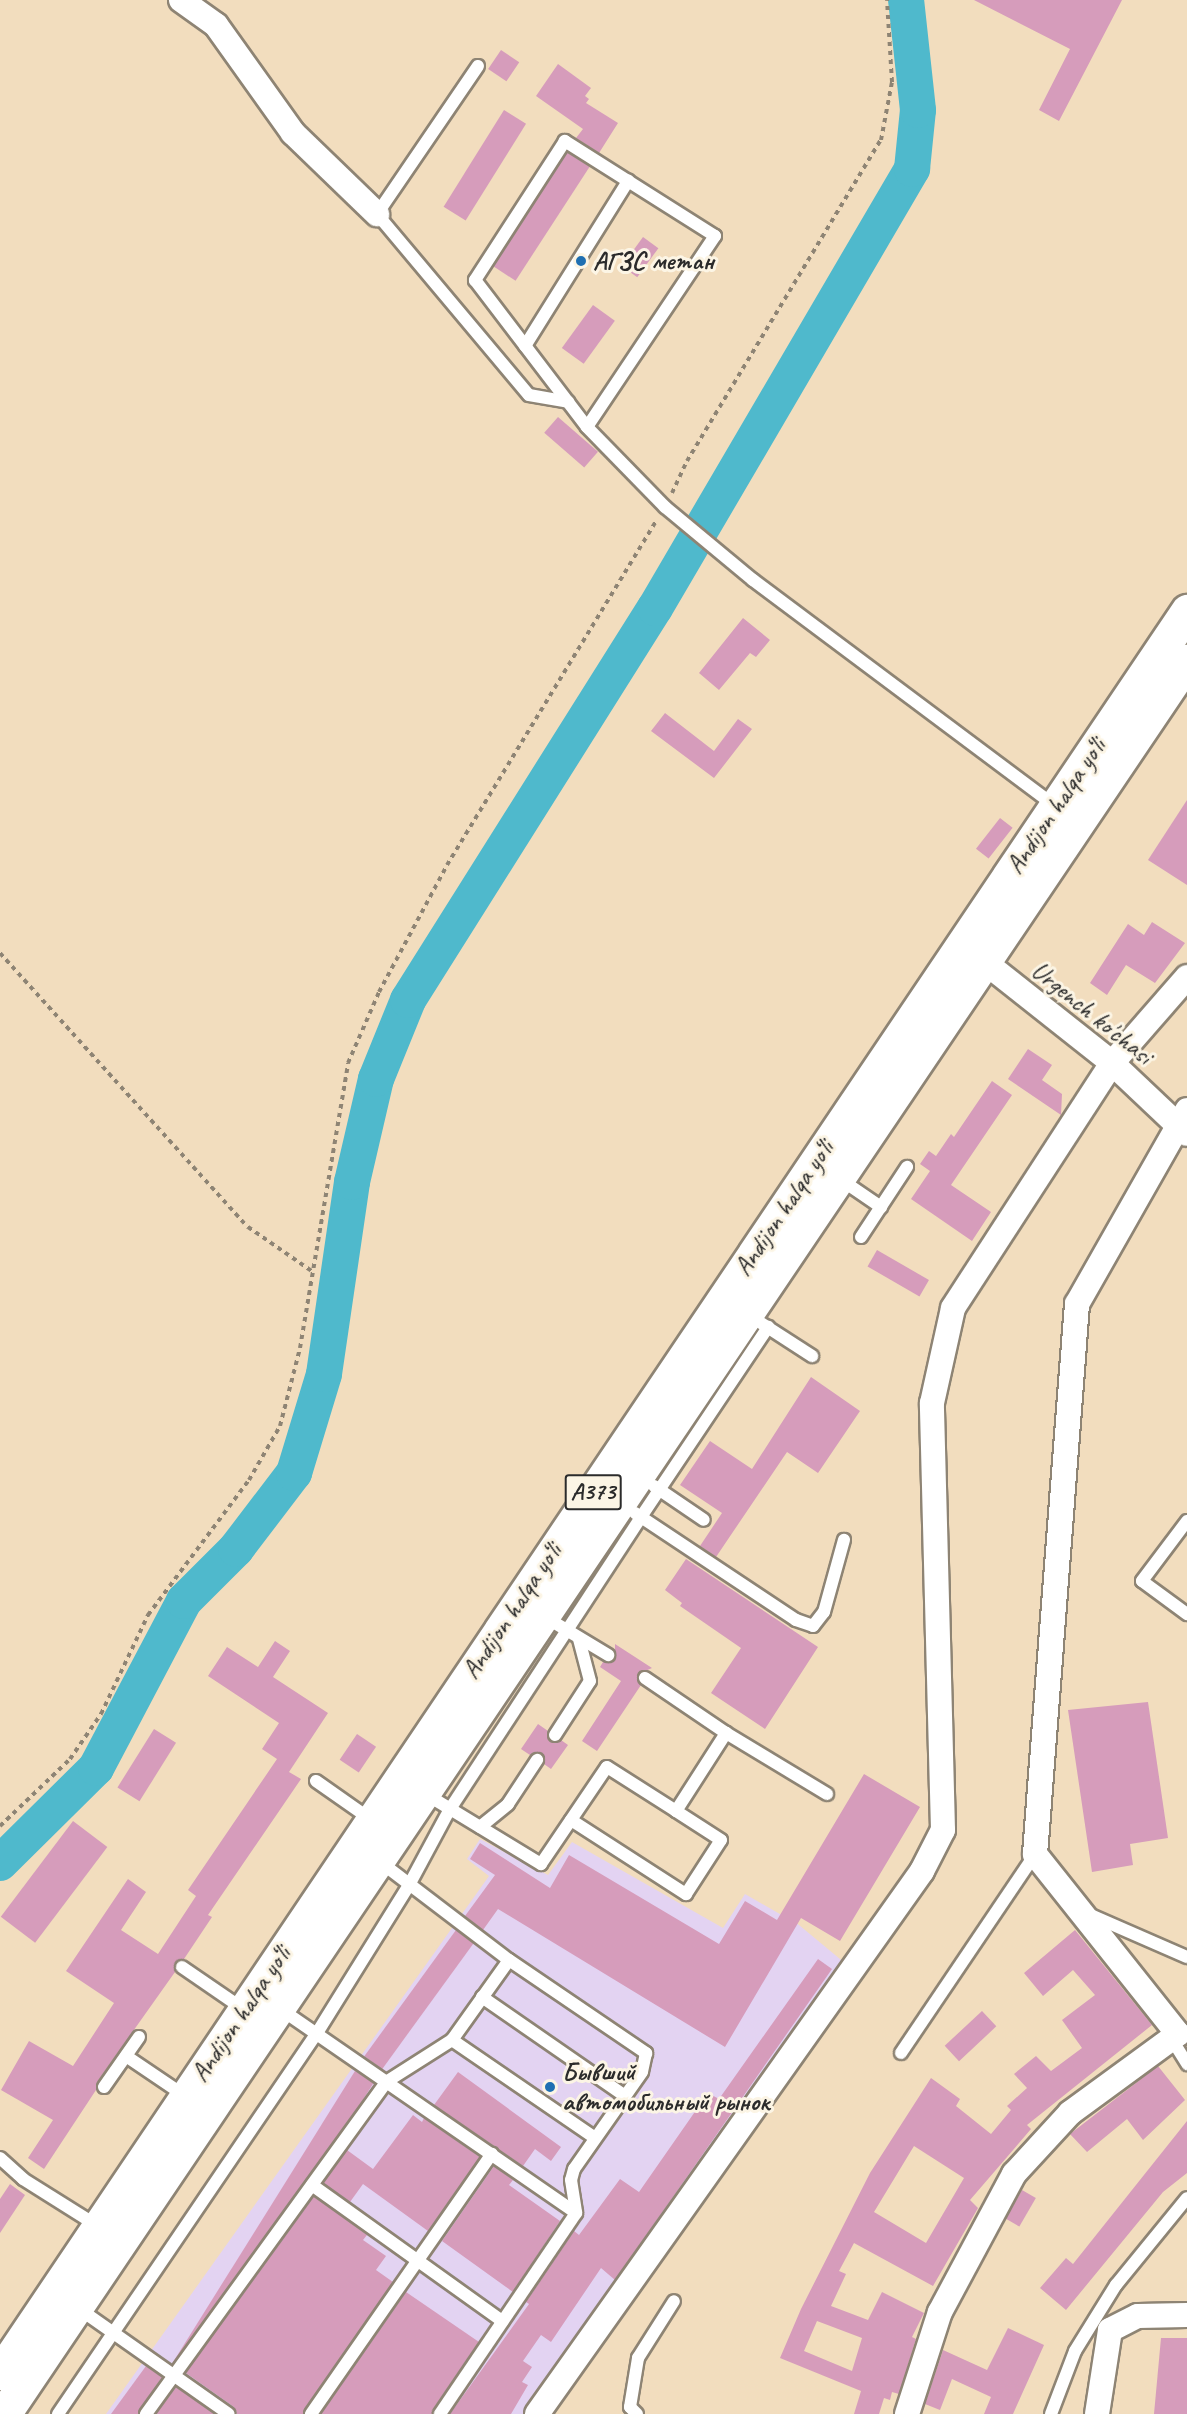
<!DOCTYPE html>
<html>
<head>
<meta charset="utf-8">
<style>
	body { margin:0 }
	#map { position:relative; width:1187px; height:2414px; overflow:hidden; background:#f2ddbe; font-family:Caveat,sans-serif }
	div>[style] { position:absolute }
	.built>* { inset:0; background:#e3d3f2 }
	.river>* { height:36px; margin:-18px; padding:0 18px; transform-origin:18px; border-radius:18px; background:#4fb9cc }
	.building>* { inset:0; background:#d69cbb; transform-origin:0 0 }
	.path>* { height:4px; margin-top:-2px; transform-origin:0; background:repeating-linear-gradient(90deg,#8e8474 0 4.5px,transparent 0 9px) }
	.roads { filter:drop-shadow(2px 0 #8e8474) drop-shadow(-2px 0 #8e8474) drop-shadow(0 2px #8e8474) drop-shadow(0 -2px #8e8474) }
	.service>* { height:12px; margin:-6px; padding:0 6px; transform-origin:6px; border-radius:6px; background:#fff }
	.minor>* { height:24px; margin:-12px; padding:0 12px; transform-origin:12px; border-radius:12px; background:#fff }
	.trunk>* { height:33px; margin:-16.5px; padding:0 16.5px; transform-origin:16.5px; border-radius:16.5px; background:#fff }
	.dots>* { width:16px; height:16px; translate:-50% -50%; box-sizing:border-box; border:3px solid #fcf5e5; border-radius:50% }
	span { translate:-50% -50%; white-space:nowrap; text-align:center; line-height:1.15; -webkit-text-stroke:6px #fcf5e5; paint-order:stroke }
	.shield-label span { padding:2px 4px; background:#fcf5e5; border:2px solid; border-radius:4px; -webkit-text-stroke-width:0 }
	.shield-label { font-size:24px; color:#2b2b2b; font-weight:700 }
	.poi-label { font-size:26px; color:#2b2b2b; font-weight:700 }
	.left { translate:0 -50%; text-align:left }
	.street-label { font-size:26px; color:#2b2b2b }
</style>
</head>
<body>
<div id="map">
	<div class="built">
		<div style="clip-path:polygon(480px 1839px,548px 1875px,572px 1842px,723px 1928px,745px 1894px,799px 1925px,846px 1964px,523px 2414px,106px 2414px,489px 1876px,467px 1859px)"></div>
	</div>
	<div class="river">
		<div style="left:0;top:1863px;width:135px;rotate:-44.7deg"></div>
		<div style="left:96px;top:1768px;width:189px;rotate:-62.2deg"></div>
		<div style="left:184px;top:1601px;width:74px;rotate:-45deg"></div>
		<div style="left:236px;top:1549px;width:96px;rotate:-52.7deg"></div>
		<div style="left:294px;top:1473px;width:103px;rotate:-73.1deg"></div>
		<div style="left:324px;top:1374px;width:194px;rotate:-81.7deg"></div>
		<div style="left:352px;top:1182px;width:106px;rotate:-76.9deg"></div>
		<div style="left:376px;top:1079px;width:85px;rotate:-67.9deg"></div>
		<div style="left:408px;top:1000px;width:463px;rotate:-57.8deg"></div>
		<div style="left:655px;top:608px;width:509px;rotate:-59.65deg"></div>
		<div style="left:912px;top:169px;width:59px;rotate:-84.2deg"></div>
		<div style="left:918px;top:110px;width:111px;rotate:-96.2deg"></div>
	</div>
	<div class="building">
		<div style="clip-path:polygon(974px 0,1122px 0,1059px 121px,1039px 110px,1070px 49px)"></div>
		<div style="left:501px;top:50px;width:22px;height:23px;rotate:34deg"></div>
		<div style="clip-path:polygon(558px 64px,591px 88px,585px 96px,589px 99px,586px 103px,618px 123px,599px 153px,576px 138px,583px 129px,536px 96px)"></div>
		<div style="left:504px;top:110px;width:26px;height:114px;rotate:32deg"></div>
		<div style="left:567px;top:152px;width:27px;height:136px;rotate:33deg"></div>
		<div style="left:643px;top:237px;width:19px;height:36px;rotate:36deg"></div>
		<div style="left:593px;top:305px;width:27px;height:53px;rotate:36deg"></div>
		<div style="left:558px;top:417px;width:53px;height:21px;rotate:41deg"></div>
		<div style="clip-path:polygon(743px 618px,770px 640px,756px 657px,750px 653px,719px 690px,699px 673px)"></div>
		<div style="clip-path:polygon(665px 713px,714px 751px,738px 719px,752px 729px,714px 778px,651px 731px)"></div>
		<div style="clip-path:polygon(1187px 800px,1187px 885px,1148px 860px)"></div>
		<div style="left:1000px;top:818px;width:16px;height:39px;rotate:38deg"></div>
		<div style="clip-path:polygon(1152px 922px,1185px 943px,1155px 983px,1126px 965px,1107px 995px,1090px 983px,1128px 924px,1144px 935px)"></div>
		<div style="clip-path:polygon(1028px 1049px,1052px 1065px,1042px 1080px,1062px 1094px,1061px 1115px,1008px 1079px)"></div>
		<div style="clip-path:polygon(992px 1081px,1012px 1095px,951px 1185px,991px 1212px,972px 1241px,911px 1199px,930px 1171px,920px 1164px,929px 1151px,936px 1156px,951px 1134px,954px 1137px)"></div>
		<div style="left:877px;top:1250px;width:60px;height:19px;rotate:30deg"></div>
		<div style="clip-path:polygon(811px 1377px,860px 1411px,818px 1473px,787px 1452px,716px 1557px,700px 1546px,722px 1513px,680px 1485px,710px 1441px,752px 1469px)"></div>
		<div style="clip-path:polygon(686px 1559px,818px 1647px,765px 1729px,711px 1693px,741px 1648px,680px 1606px,682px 1603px,665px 1590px)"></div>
		<div style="clip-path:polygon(275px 1641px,290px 1651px,273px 1677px,328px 1713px,289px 1772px,301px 1779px,208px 1915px,212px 1917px,184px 1959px,175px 1963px,175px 1972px,97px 2082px,96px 2090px,44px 2169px,28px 2158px,53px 2120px,1px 2090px,29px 2041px,73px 2066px,114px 2003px,66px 1971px,128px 1879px,146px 1892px,121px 1930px,158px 1954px,196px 1896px,188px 1890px,277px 1759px,262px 1749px,279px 1723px,208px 1676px,227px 1647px,258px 1667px)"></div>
		<div style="clip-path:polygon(615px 1644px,652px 1668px,638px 1674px,641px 1685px,597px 1751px,582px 1741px,621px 1681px,600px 1667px,603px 1662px,615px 1660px)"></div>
		<div style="clip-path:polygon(1148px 1702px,1168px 1838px,1130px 1844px,1133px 1865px,1092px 1872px,1068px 1710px)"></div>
		<div style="clip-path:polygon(538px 1724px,548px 1731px,550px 1742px,561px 1740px,568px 1745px,551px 1769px,544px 1764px,542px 1754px,530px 1755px,521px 1749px)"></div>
		<div style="left:154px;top:1729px;width:26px;height:69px;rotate:32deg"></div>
		<div style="left:357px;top:1734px;width:23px;height:31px;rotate:34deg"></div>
		<div style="clip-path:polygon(864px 1774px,920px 1807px,840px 1941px,801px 1918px,725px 2047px,498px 1909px,483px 1930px,465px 1916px,495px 1875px,470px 1859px,480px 1843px,550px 1888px,569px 1855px,719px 1944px,745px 1901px,777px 1920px)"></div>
		<div style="left:73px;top:1821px;width:43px;height:120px;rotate:37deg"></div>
		<div style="left:456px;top:1930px;width:22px;height:156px;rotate:36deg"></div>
		<div style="clip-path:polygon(evenodd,1075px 1930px,1152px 2025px,1027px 2125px,1031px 2129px,970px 2200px,978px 2208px,933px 2286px,854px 2243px,839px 2271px,846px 2274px,831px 2306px,868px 2320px,882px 2292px,924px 2313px,912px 2337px,916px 2339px,899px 2394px,892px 2392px,890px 2400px,884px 2398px,879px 2414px,854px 2414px,861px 2391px,780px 2358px,801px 2309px,870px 2173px,931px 2078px,960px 2099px,956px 2106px,991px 2134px,1011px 2110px,1007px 2106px,1027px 2088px,1014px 2074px,1036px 2056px,1051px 2071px,1082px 2048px,1062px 2020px,1095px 1995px,1073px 1970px,1043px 1996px,1024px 1973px,1075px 1930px,914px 2146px,964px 2178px,926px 2243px,874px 2212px,914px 2146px,1075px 1930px,817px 2321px,862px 2338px,852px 2371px,804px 2351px,817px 2321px)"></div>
		<div style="clip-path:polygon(818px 1959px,832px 1969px,615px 2280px,601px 2268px,551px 2342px,541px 2335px,523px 2361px,532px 2367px,522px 2382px,528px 2385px,511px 2414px,450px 2414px,529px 2304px,526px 2302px,574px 2231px,579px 2235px,620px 2179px,639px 2192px,708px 2093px,719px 2099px)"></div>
		<div style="left:982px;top:2011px;width:21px;height:51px;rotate:47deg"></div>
		<div style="clip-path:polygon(1158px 2066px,1185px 2100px,1143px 2140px,1127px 2119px,1087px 2152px,1070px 2134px)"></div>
		<div style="left:355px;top:2071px;width:22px;height:345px;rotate:32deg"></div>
		<div style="clip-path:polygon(458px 2072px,561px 2147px,551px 2161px,535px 2149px,523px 2166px,434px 2105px)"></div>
		<div style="clip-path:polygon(413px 2115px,422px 2122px,424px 2118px,480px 2157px,428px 2231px,363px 2184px,350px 2202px,323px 2183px,347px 2150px,373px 2169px)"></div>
		<div style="clip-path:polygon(1187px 2121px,1187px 2173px,1163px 2192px,1066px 2310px,1040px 2288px,1066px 2258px,1073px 2264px)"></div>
		<div style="clip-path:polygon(494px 2166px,513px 2180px,509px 2185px,560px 2221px,513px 2292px,442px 2241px)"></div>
		<div style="clip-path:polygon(10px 2184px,25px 2195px,0 2233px,0 2199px)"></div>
		<div style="left:1022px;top:2190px;width:16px;height:33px;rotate:30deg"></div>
		<div style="clip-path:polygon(314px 2196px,367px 2235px,363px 2240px,386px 2256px,376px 2270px,393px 2282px,303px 2414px,237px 2414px,234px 2407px,186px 2373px)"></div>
		<div style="clip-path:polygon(406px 2292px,479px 2342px,432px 2414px,321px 2414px)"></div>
		<div style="clip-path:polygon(1008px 2328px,1044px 2345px,1013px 2414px,984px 2414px,991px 2397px,952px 2379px,940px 2410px,925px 2404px,943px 2350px,987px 2370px)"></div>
		<div style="clip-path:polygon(1161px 2338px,1187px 2338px,1187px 2414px,1154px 2414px)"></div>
		<div style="clip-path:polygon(146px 2366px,162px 2377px,138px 2414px,111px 2414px)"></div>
		<div style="clip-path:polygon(176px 2387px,215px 2414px,156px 2414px)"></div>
	</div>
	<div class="path">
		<div style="left:672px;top:493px;width:35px;rotate:-65deg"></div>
		<div style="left:687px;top:461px;width:375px;rotate:-58.9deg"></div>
		<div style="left:881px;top:140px;width:59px;rotate:-79.3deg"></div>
		<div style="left:892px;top:82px;width:82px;rotate:-93.5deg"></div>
		<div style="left:0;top:953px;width:370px;rotate:47.9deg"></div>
		<div style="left:248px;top:1227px;width:79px;rotate:34.7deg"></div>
		<div style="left:0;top:1826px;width:97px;rotate:-43.7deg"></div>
		<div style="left:70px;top:1759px;width:55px;rotate:-55.4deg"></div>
		<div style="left:101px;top:1714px;width:110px;rotate:-64.6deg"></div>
		<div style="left:148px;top:1615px;width:169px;rotate:-53.2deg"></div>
		<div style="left:249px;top:1480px;width:62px;rotate:-60.1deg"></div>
		<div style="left:280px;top:1426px;width:81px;rotate:-75.6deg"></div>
		<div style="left:300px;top:1348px;width:289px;rotate:-80.4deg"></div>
		<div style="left:348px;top:1063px;width:77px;rotate:-66.4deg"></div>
		<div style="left:379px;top:992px;width:144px;rotate:-61.8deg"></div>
		<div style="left:447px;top:865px;width:404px;rotate:-58.7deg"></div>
	</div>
	<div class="roads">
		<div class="service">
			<div style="left:478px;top:66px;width:179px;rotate:124.3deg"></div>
			<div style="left:377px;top:214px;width:236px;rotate:50deg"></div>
			<div style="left:529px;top:395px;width:40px;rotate:10deg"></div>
			<div style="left:525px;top:346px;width:195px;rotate:-58deg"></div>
			<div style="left:587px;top:427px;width:230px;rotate:-56.2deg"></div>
			<div style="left:715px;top:236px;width:178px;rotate:-147.7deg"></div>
			<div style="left:565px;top:141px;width:166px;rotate:122.9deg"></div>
			<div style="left:475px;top:280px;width:185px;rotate:52.7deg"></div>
			<div style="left:587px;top:427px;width:112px;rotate:45.7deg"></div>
			<div style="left:665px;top:507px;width:114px;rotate:39.7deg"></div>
			<div style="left:753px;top:580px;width:377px;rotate:36.8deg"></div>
			<div style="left:840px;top:1179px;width:50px;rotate:34.3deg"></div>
			<div style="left:861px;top:1237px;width:84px;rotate:-56.7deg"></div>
			<div style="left:761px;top:1323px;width:61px;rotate:32.9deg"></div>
			<div style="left:654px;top:1486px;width:60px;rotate:34.2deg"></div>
			<div style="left:635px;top:1513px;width:7px;rotate:34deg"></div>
			<div style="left:641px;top:1517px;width:229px;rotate:-56.2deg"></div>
			<div style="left:1187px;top:1521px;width:75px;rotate:126.9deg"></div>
			<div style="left:1142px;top:1581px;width:56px;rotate:36.3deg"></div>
			<div style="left:545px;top:1617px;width:74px;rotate:31.1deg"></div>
			<div style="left:726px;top:1733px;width:118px;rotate:31.1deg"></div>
			<div style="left:555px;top:1735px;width:64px;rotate:-57.1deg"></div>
			<div style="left:590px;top:1681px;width:43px;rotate:-104.7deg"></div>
			<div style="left:316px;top:1781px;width:66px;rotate:35.1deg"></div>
			<div style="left:424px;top:1793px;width:137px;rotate:31.3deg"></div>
			<div style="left:541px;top:1864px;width:117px;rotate:-55.8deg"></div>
			<div style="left:607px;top:1767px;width:82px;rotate:32.5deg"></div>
			<div style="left:676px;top:1811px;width:93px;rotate:-57.3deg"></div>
			<div style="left:726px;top:1733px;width:98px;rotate:-145.8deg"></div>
			<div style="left:571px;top:1820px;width:137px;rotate:32.8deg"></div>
			<div style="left:686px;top:1894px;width:64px;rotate:-57.1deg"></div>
			<div style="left:721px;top:1840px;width:54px;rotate:-147.2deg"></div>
			<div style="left:480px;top:1827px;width:36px;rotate:-39deg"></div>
			<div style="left:508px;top:1804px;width:53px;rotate:-56.6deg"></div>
			<div style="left:379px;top:1861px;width:163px;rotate:37.3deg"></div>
			<div style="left:509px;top:1960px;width:166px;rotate:34.2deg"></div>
			<div style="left:646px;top:2053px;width:19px;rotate:102deg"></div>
			<div style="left:642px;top:2072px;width:118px;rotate:125deg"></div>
			<div style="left:574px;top:2169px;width:11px;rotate:105deg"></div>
			<div style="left:571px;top:2180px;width:33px;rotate:81deg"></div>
			<div style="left:576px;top:2213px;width:243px;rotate:124.1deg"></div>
			<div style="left:1088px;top:1914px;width:108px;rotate:23.5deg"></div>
			<div style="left:182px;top:1967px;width:74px;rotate:34.5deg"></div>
			<div style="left:482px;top:1997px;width:174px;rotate:34.7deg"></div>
			<div style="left:279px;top:2008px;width:361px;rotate:34.6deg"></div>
			<div style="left:1171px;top:2038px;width:31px;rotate:58deg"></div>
			<div style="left:452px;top:2040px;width:173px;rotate:34.4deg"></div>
			<div style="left:901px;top:2053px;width:240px;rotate:-56deg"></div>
			<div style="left:126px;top:2056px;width:71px;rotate:34.1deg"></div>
			<div style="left:104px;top:2087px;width:61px;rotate:-55deg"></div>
			<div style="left:0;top:2158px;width:31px;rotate:42deg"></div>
			<div style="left:23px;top:2179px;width:89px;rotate:32.1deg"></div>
			<div style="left:312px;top:2185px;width:234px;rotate:35.6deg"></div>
			<div style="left:78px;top:2308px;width:184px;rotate:35.1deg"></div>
			<div style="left:58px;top:2414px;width:461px;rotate:-55.8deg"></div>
			<div style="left:317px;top:2033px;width:174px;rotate:-58.1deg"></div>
			<div style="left:409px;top:1885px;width:86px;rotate:-61.7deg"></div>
			<div style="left:450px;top:1809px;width:349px;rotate:-56.8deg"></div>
			<div style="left:641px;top:1517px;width:186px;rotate:33.6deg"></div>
			<div style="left:796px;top:1620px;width:18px;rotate:19deg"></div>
			<div style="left:813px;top:1626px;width:18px;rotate:-52deg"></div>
			<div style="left:824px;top:1612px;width:75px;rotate:-74.5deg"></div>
			<div style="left:146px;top:2414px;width:410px;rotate:-54.1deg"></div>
			<div style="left:386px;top:2082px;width:78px;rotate:-32.5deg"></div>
			<div style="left:452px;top:2040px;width:98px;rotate:-54.5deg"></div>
			<div style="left:311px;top:2414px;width:317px;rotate:-55.2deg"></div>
			<div style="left:637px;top:2414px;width:10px;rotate:-135deg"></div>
			<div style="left:630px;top:2407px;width:50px;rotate:-80.7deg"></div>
			<div style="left:638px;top:2358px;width:67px;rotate:-57.7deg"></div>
			<div style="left:1051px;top:2414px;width:67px;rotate:-69.1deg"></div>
			<div style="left:1075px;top:2351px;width:78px;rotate:-58.2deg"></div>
			<div style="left:1116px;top:2285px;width:112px;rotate:-50.8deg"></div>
		</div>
		<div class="minor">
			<div style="left:181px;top:0;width:43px;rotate:35.5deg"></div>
			<div style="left:216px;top:25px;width:133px;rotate:54.5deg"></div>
			<div style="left:293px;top:133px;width:117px;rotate:44deg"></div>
			<div style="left:986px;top:963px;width:161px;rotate:38.4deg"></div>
			<div style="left:1112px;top:1063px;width:103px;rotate:43.4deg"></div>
			<div style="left:537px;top:2414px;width:666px;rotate:-54.66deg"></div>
			<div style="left:922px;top:1871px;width:46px;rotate:-62.9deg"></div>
			<div style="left:943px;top:1830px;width:427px;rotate:-91.5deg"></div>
			<div style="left:932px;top:1403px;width:97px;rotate:-77.5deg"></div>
			<div style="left:953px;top:1308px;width:292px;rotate:-57deg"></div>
			<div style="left:1112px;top:1063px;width:114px;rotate:-48.9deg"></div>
			<div style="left:907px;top:2414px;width:107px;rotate:-72.1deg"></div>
			<div style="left:940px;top:2312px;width:157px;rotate:-61.8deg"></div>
			<div style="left:1014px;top:2174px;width:83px;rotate:-47.4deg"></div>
			<div style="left:1070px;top:2113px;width:134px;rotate:-36.2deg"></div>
			<div style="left:1178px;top:2034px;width:230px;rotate:-128.5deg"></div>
			<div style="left:1035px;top:1854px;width:552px;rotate:-85.63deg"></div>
			<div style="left:1077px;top:1304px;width:223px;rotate:-60.4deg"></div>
			<div style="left:1097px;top:2414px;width:85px;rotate:-81.2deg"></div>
			<div style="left:1110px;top:2330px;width:31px;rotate:-27deg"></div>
			<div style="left:1138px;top:2316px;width:49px;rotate:-1.2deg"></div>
		</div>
		<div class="trunk">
			<div style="left:0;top:2373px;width:2125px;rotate:-56.03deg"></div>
			<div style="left:4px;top:2414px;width:2115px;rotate:-55.99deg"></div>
		</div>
	</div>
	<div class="dots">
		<div style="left:581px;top:261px;background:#1f6fb2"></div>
		<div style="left:550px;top:2087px;background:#1f6fb2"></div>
	</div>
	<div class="shield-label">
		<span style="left:593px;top:1492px">A373</span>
	</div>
	<div class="poi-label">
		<span class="left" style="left:593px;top:261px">АГЗС метан</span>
		<span class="left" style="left:562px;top:2087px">Бывший<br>автомобильный рынок</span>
	</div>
	<div class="street-label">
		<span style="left:1056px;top:806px;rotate:-56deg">Andijon halqa yo‘li</span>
		<span style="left:1092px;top:1013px;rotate:39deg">Urgench ko'chasi</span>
		<span style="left:784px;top:1208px;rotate:-56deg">Andijon halqa yo‘li</span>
		<span style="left:512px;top:1611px;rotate:-56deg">Andijon halqa yo‘li</span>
		<span style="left:241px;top:2014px;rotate:-56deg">Andijon halqa yo‘li</span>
	</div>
</div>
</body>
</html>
